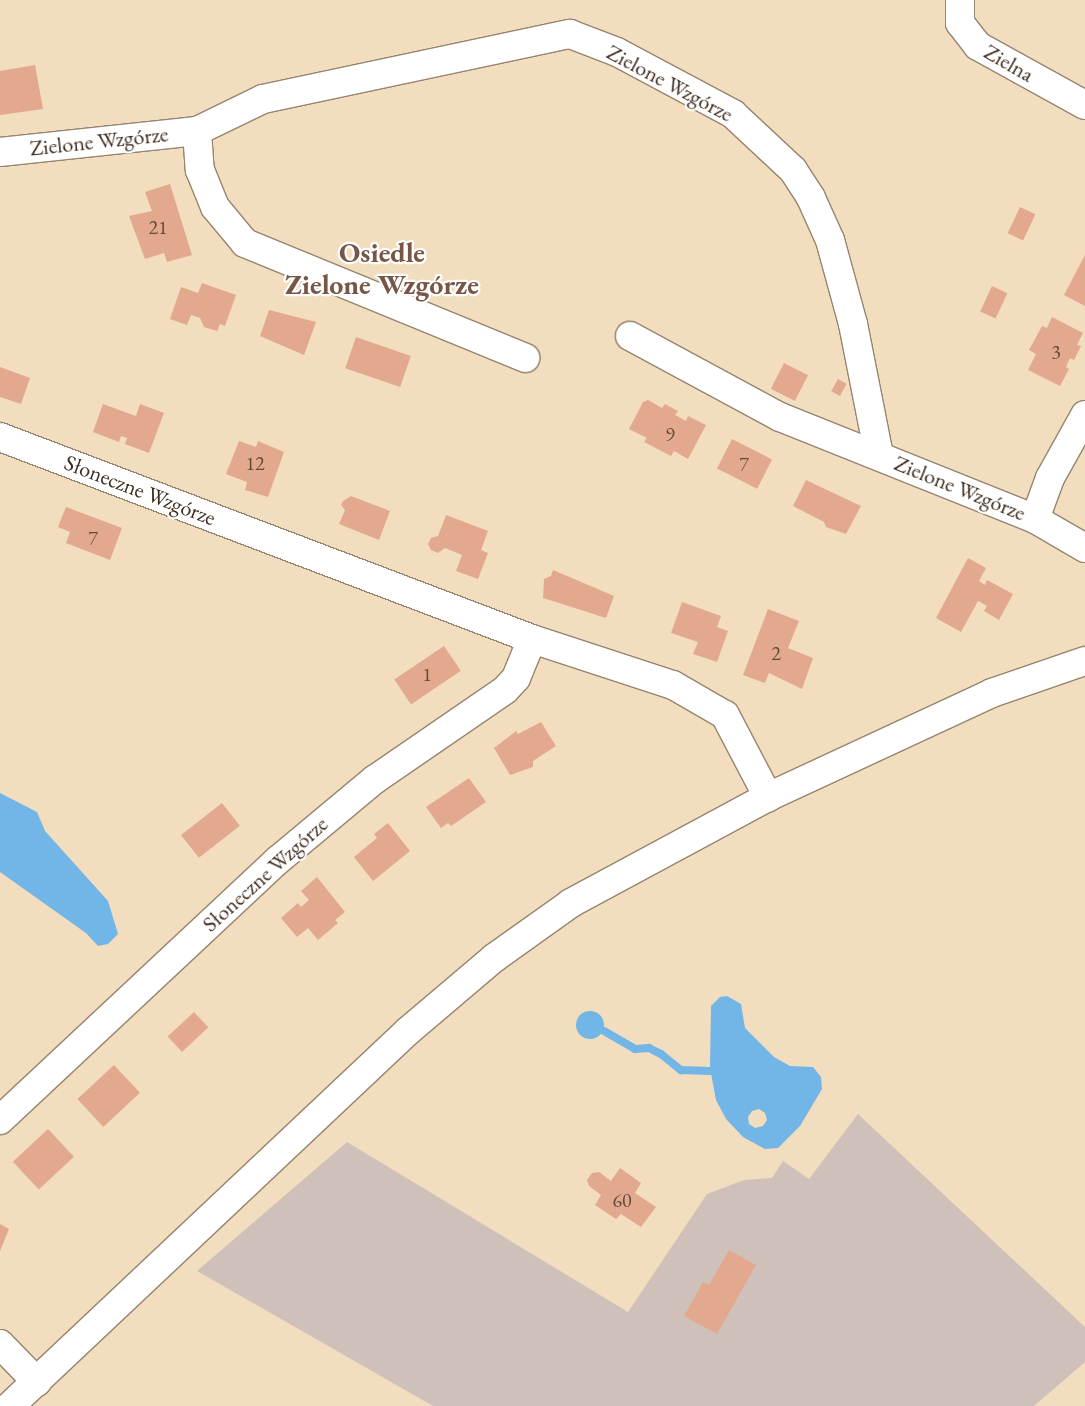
<!DOCTYPE html>
<html>
<head>
<meta charset="utf-8">
<style>
	body { margin:0 }
	#map { position:relative; width:1085px; height:1406px; overflow:hidden; background:#f2ddbe; font-family:"EB Garamond",serif }
	div>[style] { position:absolute }
	.industrial>* { inset:0; background:#cfc1ba }
	.water>* { inset:0; background:#72b5e7 }
	.round { border-radius:50% }
	.stream>* { height:8px; margin:-4px; padding:0 4px; transform-origin:4px; border-radius:4px; background:#72b5e7 }
	.building>* { inset:0; background:#e3a98f; transform-origin:0 0 }
	.roads { filter:drop-shadow(1px 0 #96846e) drop-shadow(-1px 0 #96846e) drop-shadow(0 1px #96846e) drop-shadow(0 -1px #96846e) }
	.minor>* { height:28px; margin:-14px; padding:0 14px; transform-origin:14px; border-radius:14px; background:#fff }
	span { translate:-50% -50%; white-space:nowrap; text-align:center; line-height:1.15; -webkit-text-stroke:4.5px #fff; paint-order:stroke }
	.number-label { font-size:20px; color:#654a3a }
	.number-label span { -webkit-text-stroke-width:0 }
	.street-label { font-size:22px; color:#3b2a1e }
	.district-label { font-size:28px; color:#765646; font-weight:700 }
</style>
</head>
<body>
<div id="map">
	<div class="industrial">
		<div style="clip-path:polygon(858px 1114px,1085px 1327px,1085px 1362px,1034px 1406px,433px 1406px,197px 1271px,347px 1142px,628px 1312px,707px 1194px,744px 1180px,772px 1178px,783px 1161px,809px 1179px)"></div>
	</div>
	<div class="water">
		<div style="clip-path:polygon(0 793px,37px 812px,45px 831px,108px 901px,118px 934px,108px 944px,98px 946px,86px 933px,0 872px)"></div>
		<div style="clip-path:polygon(evenodd,727px 996px,741px 1004px,745px 1028px,774px 1057px,790px 1066px,813px 1067px,821px 1077px,822px 1089px,800px 1126px,778px 1148px,765px 1149px,743px 1137px,726px 1119px,716px 1100px,710px 1068px,711px 1006px,720px 997px,727px 996px,759px 1109px,765px 1113px,767px 1120px,763px 1126px,755px 1128px,749px 1124px,748px 1117px,752px 1111px,759px 1109px)"></div>
		<div class="round" style="left:576px;top:1011px;width:28px;height:28px"></div>
	</div>
	<div class="stream">
		<div style="left:604px;top:1031px;width:36px;rotate:30deg"></div>
		<div style="left:635px;top:1049px;width:14px;rotate:-4deg"></div>
		<div style="left:649px;top:1048px;width:13px;rotate:27deg"></div>
		<div style="left:661px;top:1054px;width:26px;rotate:39deg"></div>
		<div style="left:681px;top:1070px;width:29px;rotate:2deg"></div>
	</div>
	<div class="building">
		<div style="clip-path:polygon(35px 65px,43px 109px,0 115px,0 71px)"></div>
		<div style="clip-path:polygon(170px 184px,192px 255px,167px 262px,164px 253px,145px 259px,129px 216px,152px 211px,145px 192px)"></div>
		<div style="left:1020px;top:207px;width:17px;height:29px;rotate:25deg"></div>
		<div style="clip-path:polygon(1085px 255px,1085px 306px,1064px 295px)"></div>
		<div style="clip-path:polygon(202px 283px,236px 295px,225px 326px,220px 324px,217px 331px,204px 327px,200px 318px,191px 315px,187px 325px,170px 319px,181px 287px,198px 293px)"></div>
		<div style="left:992px;top:286px;width:17px;height:28px;rotate:25deg"></div>
		<div style="clip-path:polygon(269px 310px,316px 322px,304px 355px,260px 336px)"></div>
		<div style="clip-path:polygon(1052px 317px,1083px 333px,1077px 345px,1081px 346px,1074px 360px,1070px 358px,1066px 367px,1069px 369px,1060px 386px,1028px 370px,1036px 354px,1029px 350px,1042px 326px,1047px 328px)"></div>
		<div style="left:356px;top:337px;width:58px;height:33px;rotate:19deg"></div>
		<div style="left:784px;top:363px;width:27px;height:29px;rotate:27deg"></div>
		<div style="clip-path:polygon(0 367px,30px 378px,21px 404px,0 397px)"></div>
		<div style="left:838px;top:379px;width:10px;height:14px;rotate:29deg"></div>
		<div style="clip-path:polygon(648px 400px,662px 408px,665px 404px,678px 411px,675px 415px,686px 421px,688px 416px,706px 425px,688px 459px,674px 451px,671px 456px,644px 442px,647px 438px,629px 429px,643px 402px)"></div>
		<div style="clip-path:polygon(103px 404px,136px 416px,140px 404px,164px 413px,149px 453px,125px 444px,127px 438px,121px 436px,119px 442px,93px 432px)"></div>
		<div style="left:732px;top:439px;width:45px;height:33px;rotate:27deg"></div>
		<div style="clip-path:polygon(239px 441px,256px 447px,258px 441px,284px 452px,268px 497px,245px 490px,247px 482px,226px 474px)"></div>
		<div style="clip-path:polygon(806px 480px,861px 506px,846px 534px,826px 527px,824px 522px,793px 506px)"></div>
		<div style="clip-path:polygon(351px 496px,390px 511px,379px 540px,339px 524px,345px 510px,341px 505px,343px 501px)"></div>
		<div style="clip-path:polygon(66px 507px,122px 528px,110px 560px,66px 543px,70px 532px,58px 527px)"></div>
		<div style="clip-path:polygon(446px 515px,488px 531px,481px 550px,488px 553px,478px 579px,456px 571px,462px 555px,445px 548px,438px 553px,431px 550px,428px 544px,431px 538px,438px 536px)"></div>
		<div style="clip-path:polygon(968px 558px,986px 568px,979px 581px,985px 585px,987px 580px,1013px 594px,999px 620px,984px 611px,987px 606px,978px 601px,961px 632px,936px 618px)"></div>
		<div style="clip-path:polygon(553px 570px,614px 596px,606px 618px,543px 598px,544px 579px,551px 576px)"></div>
		<div style="clip-path:polygon(682px 602px,721px 616px,717px 627px,728px 631px,717px 662px,693px 654px,698px 642px,671px 633px)"></div>
		<div style="clip-path:polygon(768px 609px,799px 621px,788px 648px,813px 658px,802px 689px,769px 673px,765px 683px,743px 675px)"></div>
		<div style="left:444px;top:646px;width:30px;height:60px;rotate:56deg"></div>
		<div style="clip-path:polygon(541px 722px,556px 746px,533px 761px,533px 767px,510px 775px,494px 748px,516px 731px,518px 734px)"></div>
		<div style="clip-path:polygon(469px 778px,486px 802px,451px 826px,448px 823px,441px 828px,426px 807px)"></div>
		<div style="left:222px;top:803px;width:29px;height:52px;rotate:52deg"></div>
		<div style="clip-path:polygon(388px 823px,410px 851px,373px 881px,354px 857px,377px 838px,374px 834px)"></div>
		<div style="clip-path:polygon(317px 877px,345px 912px,335px 920px,338px 923px,318px 940px,308px 928px,297px 937px,281px 918px,298px 903px,301px 907px,309px 900px,301px 891px)"></div>
		<div style="left:194px;top:1012px;width:21px;height:36px;rotate:47deg"></div>
		<div style="left:114px;top:1065px;width:38px;height:50px;rotate:47deg"></div>
		<div style="left:48px;top:1129px;width:38px;height:48px;rotate:47deg"></div>
		<div style="clip-path:polygon(620px 1168px,641px 1183px,635px 1193px,656px 1207px,641px 1227px,621px 1214px,616px 1219px,595px 1205px,601px 1195px,589px 1186px,587px 1180px,592px 1173px,599px 1172px,611px 1181px)"></div>
		<div style="clip-path:polygon(0 1224px,9px 1229px,0 1251px)"></div>
		<div style="clip-path:polygon(729px 1250px,756px 1265px,717px 1334px,684px 1316px,703px 1282px,709px 1285px)"></div>
	</div>
	<div class="roads">
		<div class="minor">
			<div style="left:960px;top:0;width:23px;rotate:90deg"></div>
			<div style="left:960px;top:23px;width:29px;rotate:52deg"></div>
			<div style="left:978px;top:46px;width:122px;rotate:28.9deg"></div>
			<div style="left:197px;top:131px;width:39px;rotate:86deg"></div>
			<div style="left:200px;top:170px;width:40px;rotate:68deg"></div>
			<div style="left:215px;top:207px;width:47px;rotate:50.2deg"></div>
			<div style="left:245px;top:243px;width:303px;rotate:22.3deg"></div>
			<div style="left:0;top:152px;width:198px;rotate:-6.1deg"></div>
			<div style="left:197px;top:131px;width:73px;rotate:-25.9deg"></div>
			<div style="left:263px;top:99px;width:314px;rotate:-12deg"></div>
			<div style="left:570px;top:34px;width:50px;rotate:21deg"></div>
			<div style="left:617px;top:52px;width:132px;rotate:28.1deg"></div>
			<div style="left:733px;top:114px;width:82px;rotate:43deg"></div>
			<div style="left:793px;top:170px;width:33px;rotate:57deg"></div>
			<div style="left:811px;top:198px;width:46px;rotate:65.7deg"></div>
			<div style="left:830px;top:240px;width:87px;rotate:74.7deg"></div>
			<div style="left:853px;top:324px;width:134px;rotate:78.8deg"></div>
			<div style="left:630px;top:336px;width:170px;rotate:28.4deg"></div>
			<div style="left:780px;top:417px;width:275px;rotate:21.8deg"></div>
			<div style="left:1035px;top:519px;width:58px;rotate:30.1deg"></div>
			<div style="left:0;top:437px;width:569px;rotate:20.79deg"></div>
			<div style="left:532px;top:639px;width:148px;rotate:18.1deg"></div>
			<div style="left:673px;top:685px;width:60px;rotate:30deg"></div>
			<div style="left:725px;top:715px;width:93px;rotate:62.3deg"></div>
			<div style="left:1035px;top:519px;width:44px;rotate:-69.9deg"></div>
			<div style="left:1050px;top:478px;width:72px;rotate:-60.9deg"></div>
			<div style="left:0;top:1120px;width:381px;rotate:-43.1deg"></div>
			<div style="left:278px;top:860px;width:125px;rotate:-39.8deg"></div>
			<div style="left:374px;top:780px;width:159px;rotate:-34.5deg"></div>
			<div style="left:505px;top:690px;width:16px;rotate:-47deg"></div>
			<div style="left:516px;top:678px;width:42px;rotate:-67.7deg"></div>
			<div style="left:0;top:1344px;width:53px;rotate:45.8deg"></div>
			<div style="left:10px;top:1406px;width:547px;rotate:-43.3deg"></div>
			<div style="left:408px;top:1031px;width:113px;rotate:-40.3deg"></div>
			<div style="left:494px;top:958px;width:95px;rotate:-35.5deg"></div>
			<div style="left:571px;top:903px;width:224px;rotate:-28.3deg"></div>
			<div style="left:768px;top:797px;width:247px;rotate:-24.9deg"></div>
			<div style="left:992px;top:693px;width:98px;rotate:-19deg"></div>
		</div>
	</div>
	<div class="number-label">
		<span style="left:158px;top:227px">21</span>
		<span style="left:1056px;top:352px">3</span>
		<span style="left:670px;top:434px">9</span>
		<span style="left:255px;top:463px">12</span>
		<span style="left:744px;top:464px">7</span>
		<span style="left:93px;top:538px">7</span>
		<span style="left:776px;top:653px">2</span>
		<span style="left:427px;top:674px">1</span>
		<span style="left:622px;top:1200px">60</span>
	</div>
	<div class="street-label">
		<span style="left:1009px;top:63px;rotate:30deg">Zielna</span>
		<span style="left:670px;top:83px;rotate:28deg">Zielone Wzgórze</span>
		<span style="left:99px;top:141px;rotate:-6deg">Zielone Wzgórze</span>
		<span style="left:960px;top:488px;rotate:22deg">Zielone Wzgórze</span>
		<span style="left:140px;top:490px;rotate:21deg">Słoneczne Wzgórze</span>
		<span style="left:265px;top:874px;rotate:-42deg">Słoneczne Wzgórze</span>
	</div>
	<div class="district-label">
		<span style="left:382px;top:268px">Osiedle<br>Zielone Wzgórze</span>
	</div>
</div>
</body>
</html>
